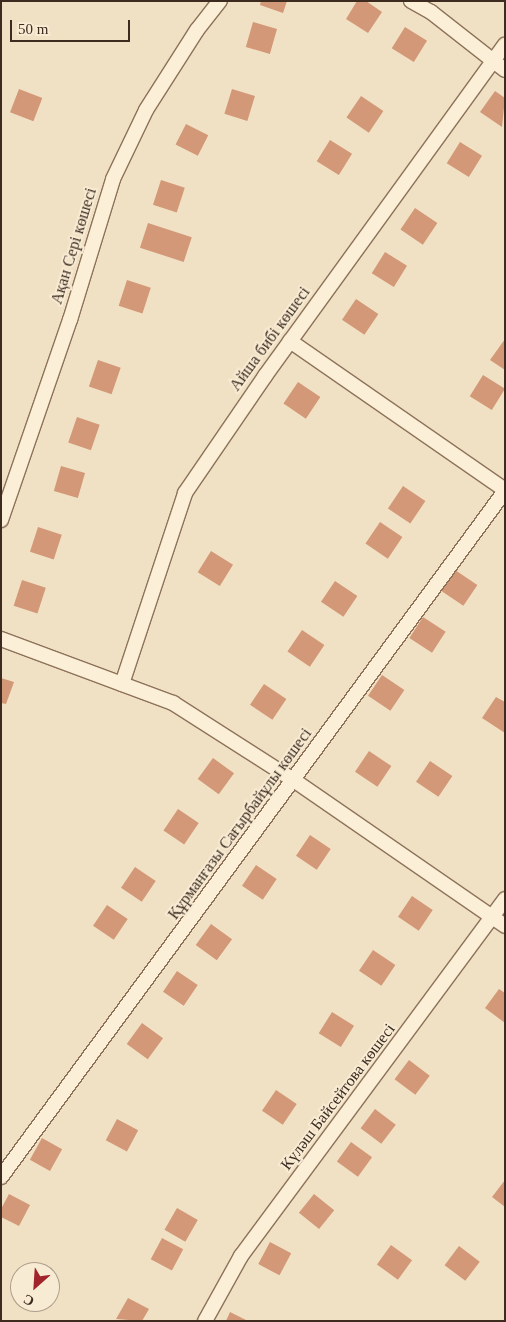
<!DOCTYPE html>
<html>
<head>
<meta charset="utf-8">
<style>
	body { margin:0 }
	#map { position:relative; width:506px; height:1322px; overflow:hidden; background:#f1e1c4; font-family:"Times New Roman",serif }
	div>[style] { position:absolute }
	.building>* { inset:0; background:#d29877; transform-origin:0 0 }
	.roads { filter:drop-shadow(1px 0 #8d7259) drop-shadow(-1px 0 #8d7259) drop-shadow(0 1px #8d7259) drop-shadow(0 -1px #8d7259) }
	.street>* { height:14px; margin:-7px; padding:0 7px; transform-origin:7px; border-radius:7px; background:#fbefd8 }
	span { translate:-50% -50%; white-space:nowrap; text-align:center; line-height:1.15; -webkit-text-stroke:4px #f8ebd4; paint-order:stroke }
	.street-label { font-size:16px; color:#3c2b1e }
	.frame { position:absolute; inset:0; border:2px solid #3c2b1e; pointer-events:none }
	.north { position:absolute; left:10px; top:1262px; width:50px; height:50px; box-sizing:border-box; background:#f8ebd4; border:1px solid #ad9e8b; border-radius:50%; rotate:206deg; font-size:14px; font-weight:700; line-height:20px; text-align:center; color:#3c2b1e }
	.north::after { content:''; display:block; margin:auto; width:18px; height:22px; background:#a1242c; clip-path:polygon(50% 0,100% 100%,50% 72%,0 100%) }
	.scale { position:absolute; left:10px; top:20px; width:120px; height:22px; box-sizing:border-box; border:2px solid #3c2b1e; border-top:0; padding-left:6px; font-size:15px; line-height:18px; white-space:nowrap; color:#3c2b1e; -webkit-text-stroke:4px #f8ebd4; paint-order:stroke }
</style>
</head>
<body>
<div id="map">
	<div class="building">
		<div style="clip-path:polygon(261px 1px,287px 1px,283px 13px,260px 5px)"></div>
		<div style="clip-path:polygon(357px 1px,366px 1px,382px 12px,368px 33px,346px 19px)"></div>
		<div style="left:253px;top:22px;width:25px;height:26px;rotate:16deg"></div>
		<div style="left:405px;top:27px;width:26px;height:25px;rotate:32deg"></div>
		<div style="left:19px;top:89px;width:25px;height:25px;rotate:21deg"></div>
		<div style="left:232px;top:89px;width:24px;height:26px;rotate:17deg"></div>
		<div style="clip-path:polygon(495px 91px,505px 98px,502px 127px,480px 112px)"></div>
		<div style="left:361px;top:96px;width:27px;height:26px;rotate:34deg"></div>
		<div style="left:186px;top:124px;width:25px;height:23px;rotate:27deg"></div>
		<div style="left:330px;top:140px;width:26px;height:25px;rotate:32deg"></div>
		<div style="left:460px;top:142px;width:26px;height:25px;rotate:32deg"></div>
		<div style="left:161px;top:180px;width:25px;height:26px;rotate:18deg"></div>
		<div style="left:415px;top:208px;width:27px;height:26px;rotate:34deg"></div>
		<div style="left:148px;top:223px;width:46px;height:26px;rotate:18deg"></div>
		<div style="left:385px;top:252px;width:26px;height:25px;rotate:32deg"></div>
		<div style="left:127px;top:280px;width:25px;height:27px;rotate:18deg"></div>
		<div style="left:356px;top:299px;width:27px;height:25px;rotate:34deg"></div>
		<div style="clip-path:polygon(505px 339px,505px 370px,490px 360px)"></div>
		<div style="left:98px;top:360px;width:24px;height:28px;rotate:19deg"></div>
		<div style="left:483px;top:375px;width:26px;height:25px;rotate:32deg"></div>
		<div style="left:298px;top:382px;width:27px;height:26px;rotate:34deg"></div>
		<div style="left:77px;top:417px;width:24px;height:27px;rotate:19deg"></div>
		<div style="left:61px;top:466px;width:25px;height:26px;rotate:16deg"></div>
		<div style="left:403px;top:486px;width:27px;height:27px;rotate:34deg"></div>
		<div style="left:380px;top:522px;width:27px;height:26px;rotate:34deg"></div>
		<div style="left:38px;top:527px;width:25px;height:26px;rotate:18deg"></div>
		<div style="left:211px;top:551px;width:26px;height:25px;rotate:32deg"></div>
		<div style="left:455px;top:570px;width:27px;height:25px;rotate:34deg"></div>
		<div style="left:22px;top:580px;width:25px;height:27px;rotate:18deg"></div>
		<div style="left:335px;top:581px;width:27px;height:25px;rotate:34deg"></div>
		<div style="left:423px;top:617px;width:27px;height:25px;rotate:33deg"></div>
		<div style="left:302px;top:630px;width:27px;height:26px;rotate:34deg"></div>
		<div style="left:382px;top:675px;width:27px;height:25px;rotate:34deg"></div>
		<div style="clip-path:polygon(1px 678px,14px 682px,6px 704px,1px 703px)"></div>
		<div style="left:264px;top:684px;width:27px;height:25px;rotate:34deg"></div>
		<div style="clip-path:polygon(496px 697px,505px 702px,505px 733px,482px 718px)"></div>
		<div style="left:369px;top:751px;width:27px;height:25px;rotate:34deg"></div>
		<div style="left:213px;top:758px;width:26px;height:26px;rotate:36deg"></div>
		<div style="left:430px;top:761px;width:27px;height:25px;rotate:34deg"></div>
		<div style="left:178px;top:809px;width:25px;height:26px;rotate:34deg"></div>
		<div style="left:310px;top:835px;width:25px;height:25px;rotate:34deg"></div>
		<div style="left:256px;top:865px;width:25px;height:25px;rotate:34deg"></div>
		<div style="left:135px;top:867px;width:25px;height:25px;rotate:34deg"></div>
		<div style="left:412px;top:896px;width:25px;height:25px;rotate:34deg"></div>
		<div style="left:107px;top:905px;width:25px;height:25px;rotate:34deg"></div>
		<div style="left:211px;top:924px;width:26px;height:26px;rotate:36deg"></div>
		<div style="left:373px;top:950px;width:27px;height:25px;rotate:34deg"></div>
		<div style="left:177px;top:971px;width:25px;height:25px;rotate:34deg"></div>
		<div style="clip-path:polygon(499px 989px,505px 993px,505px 1023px,485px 1008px)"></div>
		<div style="left:332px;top:1012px;width:26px;height:25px;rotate:32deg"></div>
		<div style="left:142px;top:1023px;width:26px;height:26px;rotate:36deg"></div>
		<div style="left:409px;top:1060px;width:26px;height:24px;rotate:37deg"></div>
		<div style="left:276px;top:1090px;width:25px;height:25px;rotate:34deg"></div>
		<div style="left:375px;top:1109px;width:26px;height:24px;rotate:37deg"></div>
		<div style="left:117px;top:1119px;width:24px;height:24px;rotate:28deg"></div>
		<div style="left:42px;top:1138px;width:23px;height:25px;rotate:29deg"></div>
		<div style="left:351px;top:1142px;width:26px;height:24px;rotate:36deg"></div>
		<div style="clip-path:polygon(505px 1180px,505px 1207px,492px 1197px)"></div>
		<div style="clip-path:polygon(9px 1194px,30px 1205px,19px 1226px,1px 1217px,1px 1209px)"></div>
		<div style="left:314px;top:1194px;width:26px;height:24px;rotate:39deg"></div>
		<div style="left:177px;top:1208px;width:24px;height:25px;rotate:30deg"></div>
		<div style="left:162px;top:1238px;width:24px;height:24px;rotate:28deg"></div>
		<div style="left:270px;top:1242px;width:24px;height:25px;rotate:28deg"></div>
		<div style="left:391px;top:1245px;width:26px;height:24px;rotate:36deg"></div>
		<div style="left:459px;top:1246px;width:26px;height:24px;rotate:37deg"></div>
		<div style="clip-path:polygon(128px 1298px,149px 1309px,142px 1321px,116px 1319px)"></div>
		<div style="clip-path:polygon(230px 1312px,248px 1321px,226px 1321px)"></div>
	</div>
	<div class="roads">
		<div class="street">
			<div style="left:411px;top:1px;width:23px;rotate:29deg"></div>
			<div style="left:431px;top:12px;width:94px;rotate:38.1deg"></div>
			<div style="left:290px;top:341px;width:262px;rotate:34.7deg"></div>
			<div style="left:1px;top:520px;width:212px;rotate:-71deg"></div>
			<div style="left:70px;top:320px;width:147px;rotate:-73deg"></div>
			<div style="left:113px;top:179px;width:76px;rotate:-64.4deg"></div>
			<div style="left:146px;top:110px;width:95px;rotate:-57.5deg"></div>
			<div style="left:197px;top:30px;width:37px;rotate:-52deg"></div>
			<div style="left:1px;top:639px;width:184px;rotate:20.4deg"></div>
			<div style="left:173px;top:703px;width:145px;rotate:32.6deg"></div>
			<div style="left:295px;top:781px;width:255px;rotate:34.6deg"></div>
			<div style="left:122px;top:684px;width:201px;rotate:-71.7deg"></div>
			<div style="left:185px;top:493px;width:142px;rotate:-55.6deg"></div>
			<div style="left:265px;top:376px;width:409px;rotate:-54.1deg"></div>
			<div style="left:1px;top:1177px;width:851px;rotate:-53.7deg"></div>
			<div style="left:205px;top:1321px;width:74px;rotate:-61deg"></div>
			<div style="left:241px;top:1256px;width:444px;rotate:-53.5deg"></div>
		</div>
	</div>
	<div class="street-label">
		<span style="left:74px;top:246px;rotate:-73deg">Ақан Сері көшесі</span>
		<span style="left:270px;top:339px;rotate:-54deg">Айша бибі көшесі</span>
		<span style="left:240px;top:824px;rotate:-54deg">Құрманғазы Сағырбайұлы көшесі</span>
		<span style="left:338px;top:1097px;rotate:-53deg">Күләш Байсейтова көшесі</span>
	</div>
	<div class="frame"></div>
	<div class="north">С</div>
	<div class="scale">50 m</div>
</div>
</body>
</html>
